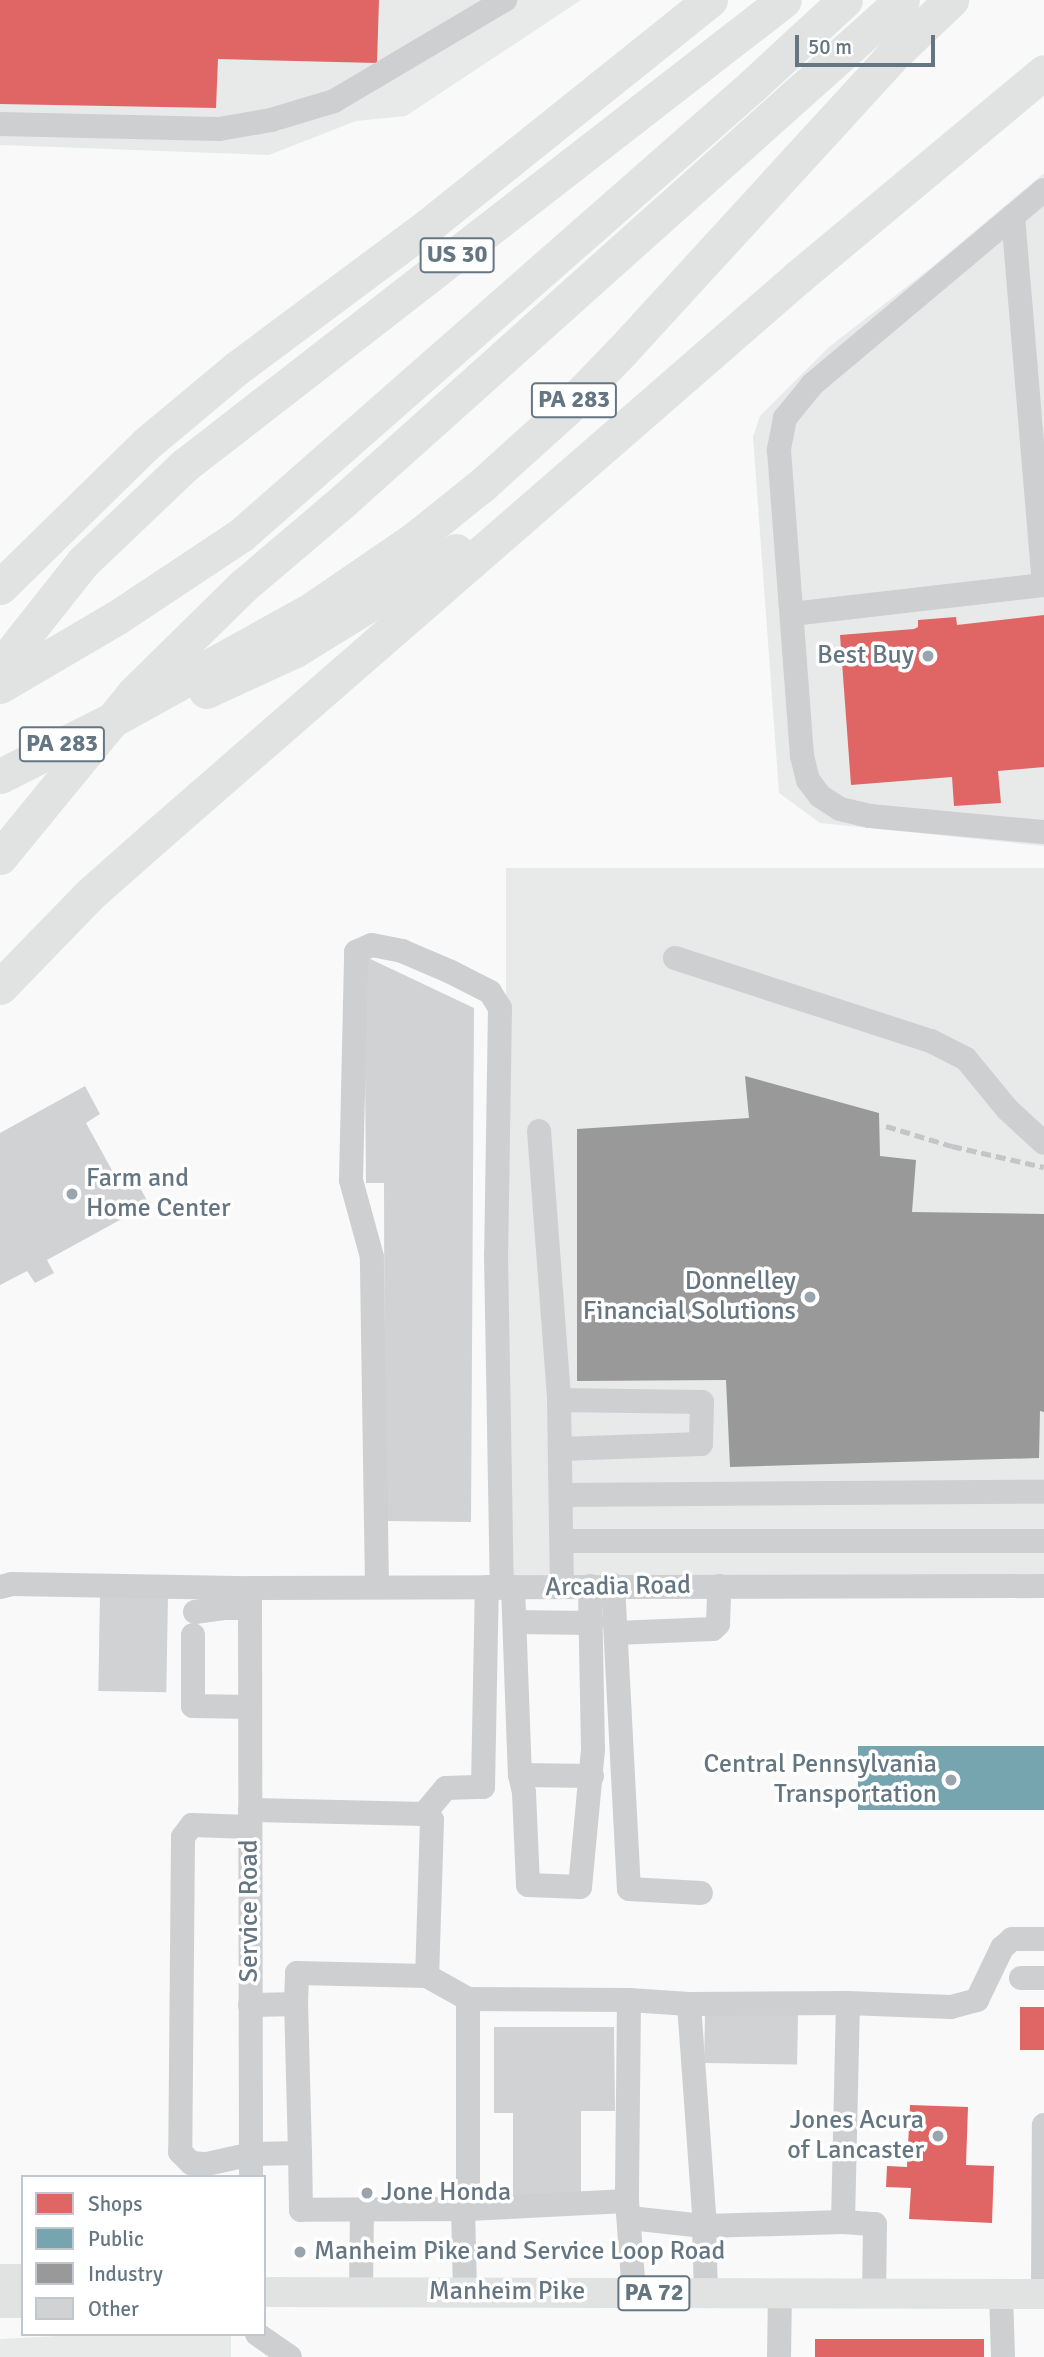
<!DOCTYPE html>
<html>
<head>
<meta charset="utf-8">
<style>
	body { margin:0 }
	#map { position:relative; width:1044px; height:2357px; overflow:hidden; background:#f9f9f9; font-family:Signika,sans-serif }
	div>[style] { position:absolute }
	.built>* { inset:0; background:#e8e9e9; transform-origin:0 0 }
	.shops>* { inset:0; background:#e06666; transform-origin:0 0 }
	.public>* { inset:0; background:#76a5af; transform-origin:0 0 }
	.industry>* { inset:0; background:#999 }
	.building>* { inset:0; background:#d0d2d3; transform-origin:0 0 }
	.minor>* { height:24px; margin:-12px; padding:0 12px; transform-origin:12px; border-radius:12px; background:#cecfd0 }
	.major>* { height:30px; margin:-15px; padding:0 15px; transform-origin:15px; border-radius:15px; background:#e1e2e2 }
	.highway>* { height:35px; margin:-17.5px; padding:0 17.5px; transform-origin:17.5px; border-radius:17.5px; background:#e1e2e2 }
	.rail>* { height:5px; margin-top:-2.5px; transform-origin:0; background:repeating-linear-gradient(90deg,#c3c5c6 0 10px,transparent 0 15px) }
	.dots>* { width:19px; height:19px; translate:-50% -50%; box-sizing:border-box; border:4px solid #fff; border-radius:50% }
	span { translate:-50% -50%; white-space:nowrap; text-align:center; line-height:1.15; -webkit-text-stroke:7px #fff; paint-order:stroke }
	.shield-label span { padding:2px 5px; background:#fff; border:2px solid; border-radius:5px; -webkit-text-stroke-width:0 }
	.shield-label { font-size:24px; color:#657683; font-weight:700 }
	.poi-label { font-size:26px; color:#657683 }
	.right { translate:-100% -50%; text-align:right }
	.left { translate:0 -50%; text-align:left }
	.street-label { font-size:26px; color:#657683 }
	.legend { position:absolute; left:21px; top:2175px; width:245px; height:161px; box-sizing:border-box; background:#fff; border:2px solid #c1c8cd; margin:0; padding:9px 12px; list-style:none; font-size:21px; color:#657683 }
	.legend li { display:flex; align-items:center; gap:14px; height:35px }
	.legend b { width:35px; border:2px solid #c1c8cd }
	.scale { position:absolute; left:795px; top:35px; width:140px; height:32px; box-sizing:border-box; border:4px solid #657683; border-top:0; padding-left:9px; font-size:21px; line-height:24px; white-space:nowrap; color:#657683; -webkit-text-stroke:5px #fff; paint-order:stroke }
</style>
</head>
<body>
<div id="map">
	<div class="built">
		<div style="clip-path:polygon(0 0,581px 0,406px 116px,356px 121px,269px 155px,0 145px)"></div>
		<div style="clip-path:polygon(1044px 173px,1044px 846px,820px 823px,779px 793px,753px 437px,760px 416px,829px 347px,932px 267px)"></div>
		<div style="left:1044px;top:868px;width:713px;height:538px;rotate:90deg"></div>
		<div style="clip-path:polygon(99px 2334px,231px 2334px,231px 2357px,0 2357px,0 2339px)"></div>
	</div>
	<div class="shops">
		<div style="clip-path:polygon(0 0,379px 0,377px 63px,218px 59px,216px 108px,0 104px)"></div>
		<div style="clip-path:polygon(1044px 615px,1044px 767px,998px 771px,1001px 803px,954px 806px,952px 777px,851px 785px,840px 635px,914px 629px,918px 627px,918px 620px,956px 617px,957px 625px)"></div>
		<div style="left:1020px;top:2007px;width:24px;height:43px"></div>
		<div style="clip-path:polygon(910px 2105px,968px 2107px,966px 2165px,994px 2166px,992px 2223px,909px 2219px,911px 2188px,886px 2187px,887px 2166px,907px 2167px)"></div>
		<div style="left:984px;top:2339px;width:18px;height:169px;rotate:90deg"></div>
	</div>
	<div class="public">
		<div style="left:1044px;top:1746px;width:64px;height:186px;rotate:90deg"></div>
	</div>
	<div class="industry">
		<div style="clip-path:polygon(745px 1076px,879px 1113px,880px 1156px,916px 1160px,912px 1212px,1044px 1214px,1044px 1412px,1040px 1411px,1039px 1458px,730px 1467px,726px 1380px,577px 1381px,577px 1129px,749px 1118px)"></div>
	</div>
	<div class="building">
		<div style="clip-path:polygon(364px 956px,474px 1008px,471px 1522px,385px 1521px,384px 1183px,366px 1183px)"></div>
		<div style="clip-path:polygon(85px 1086px,100px 1114px,86px 1123px,119px 1183px,133px 1175px,149px 1204px,47px 1260px,54px 1273px,35px 1283px,27px 1271px,0 1285px,0 1133px)"></div>
		<div style="left:100px;top:1594px;width:68px;height:97px;rotate:1deg"></div>
		<div style="left:705px;top:2013px;width:93px;height:50px;rotate:1deg"></div>
		<div style="clip-path:polygon(494px 2027px,614px 2027px,615px 2111px,581px 2111px,581px 2195px,513px 2195px,513px 2113px,494px 2113px)"></div>
	</div>
	<div class="minor">
		<div style="left:0;top:124px;width:219px;rotate:1.3deg"></div>
		<div style="left:219px;top:129px;width:53px;rotate:-9.8deg"></div>
		<div style="left:271px;top:120px;width:66px;rotate:-16.8deg"></div>
		<div style="left:334px;top:101px;width:199px;rotate:-30.6deg"></div>
		<div style="left:1044px;top:190px;width:303px;rotate:140deg"></div>
		<div style="left:812px;top:385px;width:43px;rotate:129.3deg"></div>
		<div style="left:785px;top:418px;width:33px;rotate:101deg"></div>
		<div style="left:779px;top:450px;width:307px;rotate:85.7deg"></div>
		<div style="left:802px;top:756px;width:25px;rotate:76deg"></div>
		<div style="left:808px;top:780px;width:20px;rotate:53deg"></div>
		<div style="left:820px;top:796px;width:24px;rotate:33deg"></div>
		<div style="left:840px;top:809px;width:31px;rotate:13deg"></div>
		<div style="left:870px;top:816px;width:175px;rotate:5.3deg"></div>
		<div style="left:1013px;top:216px;width:367px;rotate:85.2deg"></div>
		<div style="left:792px;top:614px;width:254px;rotate:-6.6deg"></div>
		<div style="left:675px;top:958px;width:269px;rotate:18deg"></div>
		<div style="left:931px;top:1041px;width:39px;rotate:27deg"></div>
		<div style="left:966px;top:1059px;width:65px;rotate:50.6deg"></div>
		<div style="left:1007px;top:1109px;width:50px;rotate:42.6deg"></div>
		<div style="left:539px;top:1131px;width:270px;rotate:85.7deg"></div>
		<div style="left:559px;top:1400px;width:187px;rotate:89.1deg"></div>
		<div style="left:559px;top:1400px;width:143px;rotate:0.8deg"></div>
		<div style="left:702px;top:1402px;width:42px;rotate:91.4deg"></div>
		<div style="left:701px;top:1444px;width:141px;rotate:178deg"></div>
		<div style="left:561px;top:1495px;width:483px;rotate:-0.4deg"></div>
		<div style="left:562px;top:1541px;width:482px"></div>
		<div style="left:613px;top:1585px;width:304px;rotate:87deg"></div>
		<div style="left:629px;top:1889px;width:72px;rotate:3.2deg"></div>
		<div style="left:0;top:1587px;width:12px;rotate:-14deg"></div>
		<div style="left:12px;top:1584px;width:238px;rotate:1deg"></div>
		<div style="left:377px;top:1587px;width:330px;rotate:-90.9deg"></div>
		<div style="left:372px;top:1257px;width:80px;rotate:-105.3deg"></div>
		<div style="left:351px;top:1180px;width:228px;rotate:-88.7deg"></div>
		<div style="left:356px;top:952px;width:17px;rotate:-24deg"></div>
		<div style="left:372px;top:945px;width:31px;rotate:11deg"></div>
		<div style="left:402px;top:951px;width:53px;rotate:23.2deg"></div>
		<div style="left:451px;top:972px;width:44px;rotate:27.1deg"></div>
		<div style="left:490px;top:992px;width:19px;rotate:58deg"></div>
		<div style="left:500px;top:1008px;width:246px;rotate:90.9deg"></div>
		<div style="left:496px;top:1254px;width:334px;rotate:89deg"></div>
		<div style="left:513px;top:1587px;width:188px;rotate:87.9deg"></div>
		<div style="left:520px;top:1775px;width:18px;rotate:77deg"></div>
		<div style="left:524px;top:1793px;width:92px;rotate:87.5deg"></div>
		<div style="left:528px;top:1885px;width:52px;rotate:2.2deg"></div>
		<div style="left:580px;top:1887px;width:139px;rotate:-84.6deg"></div>
		<div style="left:593px;top:1749px;width:163px;rotate:-91.1deg"></div>
		<div style="left:195px;top:1612px;width:27px;rotate:-8deg"></div>
		<div style="left:222px;top:1608px;width:28px"></div>
		<div style="left:515px;top:1622px;width:77px;rotate:0.7deg"></div>
		<div style="left:616px;top:1633px;width:97px;rotate:-2.4deg"></div>
		<div style="left:713px;top:1629px;width:7px;rotate:-45deg"></div>
		<div style="left:718px;top:1624px;width:38px;rotate:-88deg"></div>
		<div style="left:193px;top:1635px;width:71px;rotate:90deg"></div>
		<div style="left:193px;top:1706px;width:57px;rotate:1deg"></div>
		<div style="left:520px;top:1775px;width:72px;rotate:0.8deg"></div>
		<div style="left:250px;top:1810px;width:174px;rotate:1.3deg"></div>
		<div style="left:424px;top:1814px;width:10px;rotate:37deg"></div>
		<div style="left:432px;top:1820px;width:156px;rotate:91.8deg"></div>
		<div style="left:424px;top:1814px;width:34px;rotate:-50deg"></div>
		<div style="left:446px;top:1788px;width:37px;rotate:-2deg"></div>
		<div style="left:483px;top:1787px;width:200px;rotate:-88.9deg"></div>
		<div style="left:250px;top:1827px;width:58px;rotate:-178deg"></div>
		<div style="left:192px;top:1825px;width:15px;rotate:127deg"></div>
		<div style="left:183px;top:1837px;width:315px;rotate:90.5deg"></div>
		<div style="left:180px;top:2152px;width:16px;rotate:45deg"></div>
		<div style="left:191px;top:2163px;width:16px;rotate:4deg"></div>
		<div style="left:207px;top:2164px;width:46px;rotate:-12.5deg"></div>
		<div style="left:252px;top:2154px;width:48px;rotate:-1.2deg"></div>
		<div style="left:300px;top:2153px;width:149px;rotate:-91.5deg"></div>
		<div style="left:296px;top:2004px;width:46px;rotate:178.8deg"></div>
		<div style="left:1021px;top:1978px;width:23px"></div>
		<div style="left:468px;top:1999px;width:161px;rotate:0.4deg"></div>
		<div style="left:629px;top:2000px;width:201px;rotate:90.6deg"></div>
		<div style="left:629px;top:2000px;width:60px;rotate:3.8deg"></div>
		<div style="left:848px;top:2003px;width:103px;rotate:2.2deg"></div>
		<div style="left:951px;top:2007px;width:27px;rotate:-15deg"></div>
		<div style="left:977px;top:2000px;width:58px;rotate:-64.3deg"></div>
		<div style="left:1002px;top:1948px;width:13px;rotate:-42deg"></div>
		<div style="left:1012px;top:1939px;width:32px"></div>
		<div style="left:296px;top:2004px;width:31px;rotate:-88deg"></div>
		<div style="left:297px;top:1973px;width:130px;rotate:1.3deg"></div>
		<div style="left:427px;top:1976px;width:47px;rotate:29.3deg"></div>
		<div style="left:468px;top:1999px;width:210px;rotate:90deg"></div>
		<div style="left:468px;top:2209px;width:167px;rotate:179.7deg"></div>
		<div style="left:301px;top:2210px;width:57px;rotate:-91deg"></div>
		<div style="left:251px;top:2177px;width:589px;rotate:-90.1deg"></div>
		<div style="left:250px;top:1588px;width:794px;rotate:-0.14deg"></div>
		<div style="left:463px;top:2209px;width:83px;rotate:88.6deg"></div>
		<div style="left:468px;top:2209px;width:159px;rotate:-2.9deg"></div>
		<div style="left:627px;top:2201px;width:92px;rotate:85.6deg"></div>
		<div style="left:630px;top:2218px;width:74px;rotate:6.2deg"></div>
		<div style="left:704px;top:2226px;width:139px;rotate:-1.6deg"></div>
		<div style="left:843px;top:2222px;width:219px;rotate:-88.7deg"></div>
		<div style="left:848px;top:2003px;width:159px;rotate:179.6deg"></div>
		<div style="left:689px;top:2004px;width:212px;rotate:85.9deg"></div>
		<div style="left:704px;top:2215px;width:11px;rotate:90deg"></div>
		<div style="left:704px;top:2226px;width:67px;rotate:88.3deg"></div>
		<div style="left:843px;top:2222px;width:32px;rotate:4deg"></div>
		<div style="left:875px;top:2224px;width:69px;rotate:90.8deg"></div>
		<div style="left:361px;top:2291px;width:82px;rotate:-89.3deg"></div>
		<div style="left:1001px;top:2294px;width:63px;rotate:88.2deg"></div>
		<div style="left:1043px;top:2294px;width:169px;rotate:-89.7deg"></div>
		<div style="left:257px;top:2334px;width:40px;rotate:34.9deg"></div>
		<div style="left:779px;top:2357px;width:63px;rotate:-89.1deg"></div>
	</div>
	<div class="major">
		<div style="left:0;top:2279px;width:23px"></div>
		<div style="left:264px;top:2292px;width:780px;rotate:0.15deg"></div>
		<div style="left:0;top:2303px;width:23px"></div>
	</div>
	<div class="highway">
		<div style="left:0;top:587px;width:204px;rotate:-44.4deg"></div>
		<div style="left:146px;top:444px;width:119px;rotate:-39.9deg"></div>
		<div style="left:237px;top:368px;width:239px;rotate:-36.7deg"></div>
		<div style="left:429px;top:225px;width:360px;rotate:-38.7deg"></div>
		<div style="left:0;top:667px;width:134px;rotate:-51.7deg"></div>
		<div style="left:83px;top:562px;width:141px;rotate:-43.6deg"></div>
		<div style="left:185px;top:465px;width:758px;rotate:-37.82deg"></div>
		<div style="left:0;top:686px;width:134px;rotate:-30.4deg"></div>
		<div style="left:116px;top:618px;width:150px;rotate:-33.6deg"></div>
		<div style="left:241px;top:535px;width:682px;rotate:-41.31deg"></div>
		<div style="left:753px;top:85px;width:125px;rotate:-42.7deg"></div>
		<div style="left:206px;top:691px;width:98px;rotate:-24.7deg"></div>
		<div style="left:295px;top:650px;width:189px;rotate:-31.6deg"></div>
		<div style="left:0;top:776px;width:140px;rotate:-26.7deg"></div>
		<div style="left:125px;top:713px;width:213px;rotate:-29deg"></div>
		<div style="left:311px;top:610px;width:127px;rotate:-34.4deg"></div>
		<div style="left:416px;top:538px;width:85px;rotate:-38.8deg"></div>
		<div style="left:482px;top:485px;width:112px;rotate:-42.1deg"></div>
		<div style="left:565px;top:410px;width:82px;rotate:-46deg"></div>
		<div style="left:622px;top:351px;width:398px;rotate:-47.5deg"></div>
		<div style="left:891px;top:57px;width:83px;rotate:-43.5deg"></div>
		<div style="left:0;top:857px;width:212px;rotate:-50.7deg"></div>
		<div style="left:134px;top:693px;width:153px;rotate:-44.5deg"></div>
		<div style="left:243px;top:586px;width:133px;rotate:-40.4deg"></div>
		<div style="left:344px;top:500px;width:749px;rotate:-41.86deg"></div>
		<div style="left:0;top:987px;width:128px;rotate:-45.9deg"></div>
		<div style="left:89px;top:895px;width:92px;rotate:-41.5deg"></div>
		<div style="left:158px;top:834px;width:848px;rotate:-41.03deg"></div>
		<div style="left:798px;top:277px;width:320px;rotate:-39.8deg"></div>
	</div>
	<div class="rail">
		<div style="left:886px;top:1126px;width:69px;rotate:16.9deg"></div>
		<div style="left:952px;top:1146px;width:94px;rotate:12.9deg"></div>
	</div>
	<div class="dots">
		<div style="left:928px;top:656px;background:#99a4ac"></div>
		<div style="left:72px;top:1194px;background:#99a4ac"></div>
		<div style="left:810px;top:1297px;background:#99a4ac"></div>
		<div style="left:951px;top:1780px;background:#99a4ac"></div>
		<div style="left:938px;top:2136px;background:#99a4ac"></div>
		<div style="left:367px;top:2193px;background:#99a4ac"></div>
		<div style="left:300px;top:2252px;background:#99a4ac"></div>
	</div>
	<div class="shield-label">
		<span style="left:457px;top:255px">US 30</span>
		<span style="left:574px;top:400px">PA 283</span>
		<span style="left:62px;top:744px">PA 283</span>
		<span style="left:654px;top:2293px">PA 72</span>
	</div>
	<div class="poi-label">
		<span class="right" style="left:914px;top:656px">Best Buy</span>
		<span class="left" style="left:86px;top:1194px">Farm and<br>Home Center</span>
		<span class="right" style="left:796px;top:1297px">Donnelley<br>Financial Solutions</span>
		<span class="right" style="left:937px;top:1780px">Central Pennsylvania<br>Transportation</span>
		<span class="right" style="left:924px;top:2136px">Jones Acura<br>of Lancaster</span>
		<span class="left" style="left:381px;top:2193px">Jone Honda</span>
		<span class="left" style="left:314px;top:2252px">Manheim Pike and Service Loop Road</span>
	</div>
	<div class="street-label">
		<span style="left:618px;top:1587px;rotate:-1deg">Arcadia Road</span>
		<span style="left:250px;top:1911px;rotate:-90deg">Service Road</span>
		<span style="left:507px;top:2292px">Manheim Pike</span>
	</div>
	<ul class="legend">
	<li><b style="height:19px;background:#e06666"></b>Shops</li>
	<li><b style="height:19px;background:#76a5af"></b>Public</li>
	<li><b style="height:19px;background:#999"></b>Industry</li>
	<li><b style="height:19px;background:#d0d2d3"></b>Other</li>
	</ul>
	<div class="scale">50 m</div>
</div>
</body>
</html>
